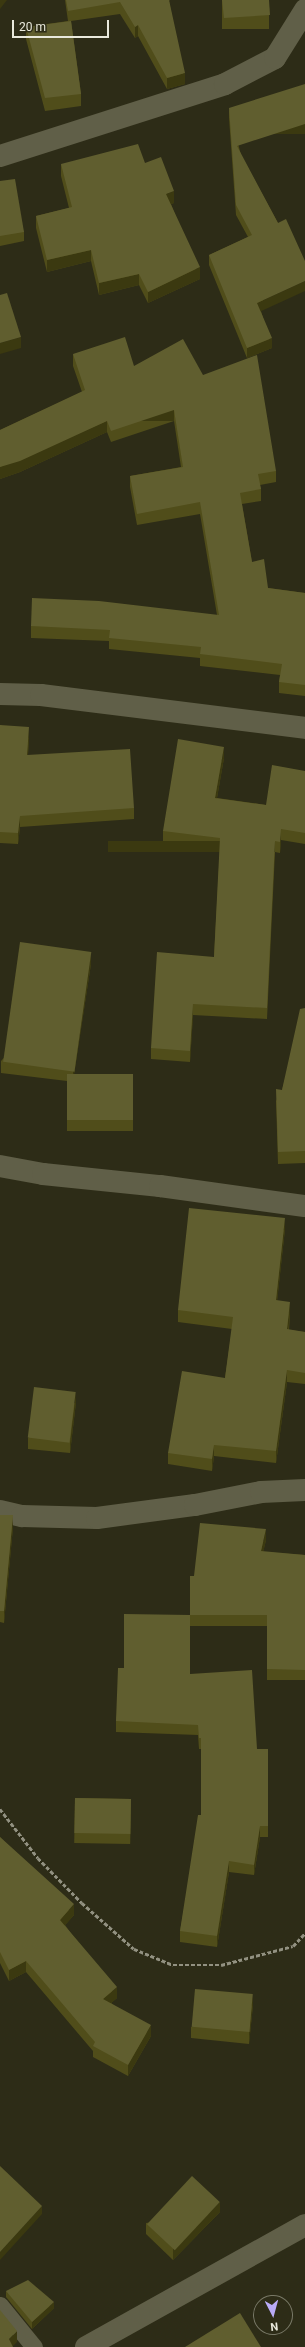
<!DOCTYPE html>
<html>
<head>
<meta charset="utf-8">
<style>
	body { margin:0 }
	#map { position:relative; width:305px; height:2347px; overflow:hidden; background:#2d2c17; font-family:Roboto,sans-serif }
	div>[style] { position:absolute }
	.path>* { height:2.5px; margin-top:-1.25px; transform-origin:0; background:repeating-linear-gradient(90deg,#929181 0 4px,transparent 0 6px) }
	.service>* { height:17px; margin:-8.5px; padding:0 8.5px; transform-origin:8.5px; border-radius:8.5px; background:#605f48 }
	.minor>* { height:22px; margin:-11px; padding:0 11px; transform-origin:11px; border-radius:11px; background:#605f48 }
	.tertiary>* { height:22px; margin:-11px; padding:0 11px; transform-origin:11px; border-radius:11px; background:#605f48 }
	.wall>* { inset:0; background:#504d1a; transform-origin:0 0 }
	.shaded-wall>* { inset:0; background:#3b3910; transform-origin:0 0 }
	.building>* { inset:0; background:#605e2f; transform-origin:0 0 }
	span { translate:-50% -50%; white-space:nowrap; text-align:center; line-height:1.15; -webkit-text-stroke:3px #2d2c17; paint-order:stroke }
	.north { position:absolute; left:253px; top:2295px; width:40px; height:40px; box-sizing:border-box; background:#2d2c17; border:1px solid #787866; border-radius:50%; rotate:174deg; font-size:11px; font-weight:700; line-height:16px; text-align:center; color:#e9e9dc }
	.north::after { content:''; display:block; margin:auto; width:14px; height:18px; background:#b9abf7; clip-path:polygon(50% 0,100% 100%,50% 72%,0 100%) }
	.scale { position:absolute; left:12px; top:20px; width:97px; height:18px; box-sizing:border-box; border:2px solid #e9e9dc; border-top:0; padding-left:5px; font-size:12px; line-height:14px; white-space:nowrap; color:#e9e9dc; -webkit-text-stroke:3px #2d2c17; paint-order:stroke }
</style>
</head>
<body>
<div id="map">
	<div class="path">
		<div style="left:0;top:1809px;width:62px;rotate:52.2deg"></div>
		<div style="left:38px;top:1858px;width:63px;rotate:45.6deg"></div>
		<div style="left:82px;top:1903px;width:69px;rotate:41.5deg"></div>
		<div style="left:134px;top:1949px;width:42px;rotate:22.3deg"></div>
		<div style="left:173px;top:1965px;width:48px"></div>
		<div style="left:221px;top:1965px;width:74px;rotate:-14.8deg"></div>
		<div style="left:293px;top:1946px;width:18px;rotate:-47deg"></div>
	</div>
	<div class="service">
		<div style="left:0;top:2305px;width:54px;rotate:51deg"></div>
	</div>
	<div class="minor">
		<div style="left:0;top:156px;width:236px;rotate:-17.7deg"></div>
		<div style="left:225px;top:84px;width:56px;rotate:-27.5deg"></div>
		<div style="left:275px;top:58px;width:57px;rotate:-58deg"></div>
		<div style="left:0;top:1166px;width:44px;rotate:10.5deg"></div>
		<div style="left:43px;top:1174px;width:118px;rotate:5.9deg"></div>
		<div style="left:160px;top:1186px;width:146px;rotate:7.9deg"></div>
		<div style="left:0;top:1511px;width:23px;rotate:13deg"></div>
		<div style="left:22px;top:1516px;width:75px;rotate:1.5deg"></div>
		<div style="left:97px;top:1518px;width:99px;rotate:-7.6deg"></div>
		<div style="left:195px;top:1505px;width:67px;rotate:-11.1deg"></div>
		<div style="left:261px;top:1492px;width:44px;rotate:-2.6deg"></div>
		<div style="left:86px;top:2347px;width:251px;rotate:-29.1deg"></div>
	</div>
	<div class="tertiary">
		<div style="left:0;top:694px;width:41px;rotate:1.4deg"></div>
		<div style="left:41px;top:695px;width:266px;rotate:7.1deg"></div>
	</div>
	<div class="wall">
		<div style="clip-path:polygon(65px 0,170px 0,169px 1px,185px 84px,167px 89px,138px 36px,135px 38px,120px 14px,71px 21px,81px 94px,81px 106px,45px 111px,26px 39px,26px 27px,68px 21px)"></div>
		<div style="left:222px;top:0;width:47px;height:29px"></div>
		<div style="clip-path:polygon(229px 108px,241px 155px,278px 223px,261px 311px,272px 348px,247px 358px,209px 265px,209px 255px,248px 237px,236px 215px,229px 118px)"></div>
		<div style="clip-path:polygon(145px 163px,174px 203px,171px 204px,200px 279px,148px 303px,139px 285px,99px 295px,91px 261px,47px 272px,36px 228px,36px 216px,69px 208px,61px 176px,61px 164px)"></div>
		<div style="clip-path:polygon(0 181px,24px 232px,24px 241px,0 246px)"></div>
		<div style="clip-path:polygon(73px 354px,134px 366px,203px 375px,276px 471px,276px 482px,260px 485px,261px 489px,261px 501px,242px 504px,252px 562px,268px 588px,305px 593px,305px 696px,279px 693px,279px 682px,280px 675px,200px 666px,200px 658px,109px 649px,109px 641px,31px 638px,31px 626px,217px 615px,200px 514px,137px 525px,130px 487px,130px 476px,181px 467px,174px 421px,111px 442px,107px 432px,20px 472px,0 479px,0 430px,82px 392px,73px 366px)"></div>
		<div style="clip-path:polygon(0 725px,29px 738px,28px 755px,134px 808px,134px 819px,20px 827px,18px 844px,0 843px)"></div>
		<div style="clip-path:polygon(224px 758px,217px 798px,266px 805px,305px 771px,305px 844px,281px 840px,280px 853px,275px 852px,267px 1019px,193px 1015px,190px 1062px,151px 1059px,151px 1048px,214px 957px,220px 849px,163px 842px,163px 831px)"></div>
		<div style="clip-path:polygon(91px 964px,74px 1074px,133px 1074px,133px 1131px,67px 1131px,67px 1081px,1px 1073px,1px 1061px)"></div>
		<div style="clip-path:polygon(305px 1008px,305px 1163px,278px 1164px,276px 1101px,282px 1090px)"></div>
		<div style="clip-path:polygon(285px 1229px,277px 1301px,290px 1314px,289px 1330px,305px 1332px,305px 1384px,287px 1382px,276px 1463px,214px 1456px,212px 1471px,168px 1464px,168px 1453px,225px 1378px,232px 1329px,178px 1322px,178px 1310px)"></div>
		<div style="clip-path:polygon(76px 1402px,70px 1453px,28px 1449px,28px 1438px)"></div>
		<div style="clip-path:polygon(0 1515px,13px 1527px,4px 1623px,0 1622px)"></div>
		<div style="clip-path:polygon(266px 1540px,263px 1552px,305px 1555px,305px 1680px,267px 1680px,267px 1626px,190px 1626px,190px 1674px,257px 1749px,268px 1749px,268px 1837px,260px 1837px,254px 1875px,229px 1872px,217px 1947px,180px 1942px,180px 1931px,201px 1815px,201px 1749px,199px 1749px,198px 1735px,116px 1732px,116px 1721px,124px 1668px,190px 1615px,194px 1576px)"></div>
		<div style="left:75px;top:1798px;width:56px;height:45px;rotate:1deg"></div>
		<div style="clip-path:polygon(0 1837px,74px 1915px,65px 1925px,117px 1998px,111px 2003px,151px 2036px,128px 2076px,93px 2057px,93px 2051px,26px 1972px,9px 1981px,0 1963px)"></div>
		<div style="clip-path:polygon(253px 2005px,249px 2044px,191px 2038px,191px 2027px)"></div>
		<div style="clip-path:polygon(220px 2212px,173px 2260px,146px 2234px,146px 2223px)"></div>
		<div style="clip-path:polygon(6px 2291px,54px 2308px,32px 2329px,6px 2297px)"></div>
	</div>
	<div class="shaded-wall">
		<div style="clip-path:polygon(0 0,7px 0,0 9px)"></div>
		<div style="clip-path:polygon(138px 25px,138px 36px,135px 38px,135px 27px)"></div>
		<div style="clip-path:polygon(185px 73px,185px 84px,167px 89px,167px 78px)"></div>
		<div style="left:305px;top:124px;width:10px;height:71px;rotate:90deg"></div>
		<div style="clip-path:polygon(174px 191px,174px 203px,166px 206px,166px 194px)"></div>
		<div style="clip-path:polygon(91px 250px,91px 261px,47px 272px,47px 260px)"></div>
		<div style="clip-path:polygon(200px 267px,200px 279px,148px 303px,148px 292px)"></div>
		<div style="clip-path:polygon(139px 274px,139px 285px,99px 295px,99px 283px)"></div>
		<div style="clip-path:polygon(305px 281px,305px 291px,257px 313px,257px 303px)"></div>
		<div style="clip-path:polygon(21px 337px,21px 348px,0 354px,0 343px)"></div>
		<div style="clip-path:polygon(272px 338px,272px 348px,247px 358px,247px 348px)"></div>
		<div style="left:174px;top:410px;width:11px;height:66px;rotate:90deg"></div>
		<div style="clip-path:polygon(107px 421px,107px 432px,20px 472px,0 479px,0 467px)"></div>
		<div style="clip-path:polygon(29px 727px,29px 738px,27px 766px,27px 755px)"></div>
		<div style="clip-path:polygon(224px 747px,224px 758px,215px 809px,215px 798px)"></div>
		<div style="clip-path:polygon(20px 816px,20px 827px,18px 844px,18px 833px)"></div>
		<div style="clip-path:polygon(281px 829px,281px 840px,280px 853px,280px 842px)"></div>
		<div style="left:275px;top:841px;width:11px;height:167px;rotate:90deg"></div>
		<div style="clip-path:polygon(91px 952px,91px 964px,73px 1082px,73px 1070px)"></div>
		<div style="clip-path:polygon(193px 1004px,193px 1015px,190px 1062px,190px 1051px)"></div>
		<div style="clip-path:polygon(285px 1218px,285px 1229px,276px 1312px,276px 1300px)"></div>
		<div style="clip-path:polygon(290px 1302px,290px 1314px,287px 1341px,287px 1329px)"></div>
		<div style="clip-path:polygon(287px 1370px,287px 1382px,276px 1463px,276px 1451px)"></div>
		<div style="clip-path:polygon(76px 1392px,76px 1402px,70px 1453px,70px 1443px)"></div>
		<div style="clip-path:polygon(214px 1445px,214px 1456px,212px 1471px,212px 1459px)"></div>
		<div style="clip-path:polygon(13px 1515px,13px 1527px,4px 1623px,4px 1611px)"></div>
		<div style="clip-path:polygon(266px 1529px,266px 1540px,261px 1562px,261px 1551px)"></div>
		<div style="clip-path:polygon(260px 1826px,260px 1837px,254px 1875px,254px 1865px)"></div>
		<div style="clip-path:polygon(229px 1861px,229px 1872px,217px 1947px,217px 1936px)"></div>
		<div style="clip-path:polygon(74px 1904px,74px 1915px,60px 1931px,60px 1920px)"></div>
		<div style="clip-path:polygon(26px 1961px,26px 1972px,9px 1981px,9px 1970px)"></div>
		<div style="clip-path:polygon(117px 1987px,117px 1998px,103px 2010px,103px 1999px)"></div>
		<div style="clip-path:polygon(253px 1994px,253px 2005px,249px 2044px,249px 2033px)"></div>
		<div style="clip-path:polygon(151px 2025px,151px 2036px,128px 2076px,128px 2065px)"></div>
		<div style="clip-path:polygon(220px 2202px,220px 2212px,173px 2260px,173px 2249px)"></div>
		<div style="clip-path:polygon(42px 2206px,42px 2214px,0 2260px,0 2252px)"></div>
		<div style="clip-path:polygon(54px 2302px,54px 2308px,32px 2329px,32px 2322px)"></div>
		<div style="clip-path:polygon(17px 2331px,17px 2342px,12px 2347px,9px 2339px)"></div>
	</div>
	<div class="building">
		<div style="clip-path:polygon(66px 0,169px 0,185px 73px,167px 78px,138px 25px,135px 27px,120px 2px,68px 11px)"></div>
		<div style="clip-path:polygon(222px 0,269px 0,270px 15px,224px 18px)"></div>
		<div style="clip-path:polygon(71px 21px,81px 94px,45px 98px,26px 27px)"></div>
		<div style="clip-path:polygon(305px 84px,305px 124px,237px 146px,278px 223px,286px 219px,305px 261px,305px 281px,257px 303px,272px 338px,247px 348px,209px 255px,252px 235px,236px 205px,229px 108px)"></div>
		<div style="clip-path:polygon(138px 144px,145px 163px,161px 157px,174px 191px,166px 194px,200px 267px,148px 292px,139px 274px,99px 283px,91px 250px,47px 260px,36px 216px,72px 207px,61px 164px)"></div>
		<div style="clip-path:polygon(15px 179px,24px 232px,0 236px,0 181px)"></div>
		<div style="clip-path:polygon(7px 293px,21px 337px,0 343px,0 295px)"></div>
		<div style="clip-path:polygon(125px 337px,134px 366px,183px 339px,203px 375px,257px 355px,276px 471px,258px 474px,261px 489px,240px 493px,252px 562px,264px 559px,268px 588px,305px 593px,305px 685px,279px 682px,282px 664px,200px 654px,201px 647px,109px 638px,110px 630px,31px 626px,32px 598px,99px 601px,219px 615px,200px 502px,137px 514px,130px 476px,183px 467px,174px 410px,111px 431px,107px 421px,20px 461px,0 467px,0 430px,85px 390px,73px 354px)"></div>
		<div style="clip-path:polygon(0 725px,29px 727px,27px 755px,130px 749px,134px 808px,20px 816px,18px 833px,0 832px)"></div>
		<div style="clip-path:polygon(178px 739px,224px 747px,215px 798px,266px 805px,272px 765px,305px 771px,305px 833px,281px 829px,280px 842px,275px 841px,267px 1008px,193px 1004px,190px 1051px,151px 1048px,157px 952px,214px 957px,220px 838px,163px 831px)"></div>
		<div style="left:20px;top:942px;width:72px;height:121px;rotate:8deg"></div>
		<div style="clip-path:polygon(305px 1008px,305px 1151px,278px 1152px,276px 1089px,282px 1090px,300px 1009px)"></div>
		<div style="left:67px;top:1074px;width:66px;height:46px"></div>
		<div style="clip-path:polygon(189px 1208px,285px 1218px,276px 1300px,290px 1302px,287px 1329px,305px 1332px,305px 1373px,287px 1370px,276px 1451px,214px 1445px,212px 1459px,168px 1453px,182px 1371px,225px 1378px,233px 1317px,178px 1310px)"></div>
		<div style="left:34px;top:1387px;width:42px;height:51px;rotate:7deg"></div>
		<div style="clip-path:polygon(0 1515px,13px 1515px,4px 1611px,0 1611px)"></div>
		<div style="clip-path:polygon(200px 1523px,266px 1529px,261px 1551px,305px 1555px,305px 1670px,267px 1669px,267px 1615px,190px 1615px,190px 1576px,194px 1576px)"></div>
		<div style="clip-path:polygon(124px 1614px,190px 1615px,190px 1674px,252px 1670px,257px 1749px,268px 1749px,268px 1826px,260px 1826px,254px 1865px,229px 1861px,217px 1936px,180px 1931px,198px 1815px,201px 1815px,201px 1738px,199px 1738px,198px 1725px,116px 1721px,118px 1668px,124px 1668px)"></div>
		<div style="left:75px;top:1798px;width:56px;height:35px;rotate:1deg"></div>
		<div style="clip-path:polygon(0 1837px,74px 1904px,60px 1920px,117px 1987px,103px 1999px,151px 2025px,128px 2065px,93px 2046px,95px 2042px,26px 1961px,9px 1970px,0 1952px)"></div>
		<div style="left:195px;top:1989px;width:58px;height:38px;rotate:5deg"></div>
		<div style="clip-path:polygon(0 2166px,42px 2206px,0 2252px)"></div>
		<div style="left:192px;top:2176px;width:38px;height:66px;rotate:43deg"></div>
		<div style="clip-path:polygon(28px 2280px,54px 2302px,32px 2322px,6px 2291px)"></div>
		<div style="clip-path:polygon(0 2310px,17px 2331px,9px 2339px,13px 2347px,0 2347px)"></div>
		<div style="clip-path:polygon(240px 2313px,261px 2347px,185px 2347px)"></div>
	</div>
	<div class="north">N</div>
	<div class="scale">20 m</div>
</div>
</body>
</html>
